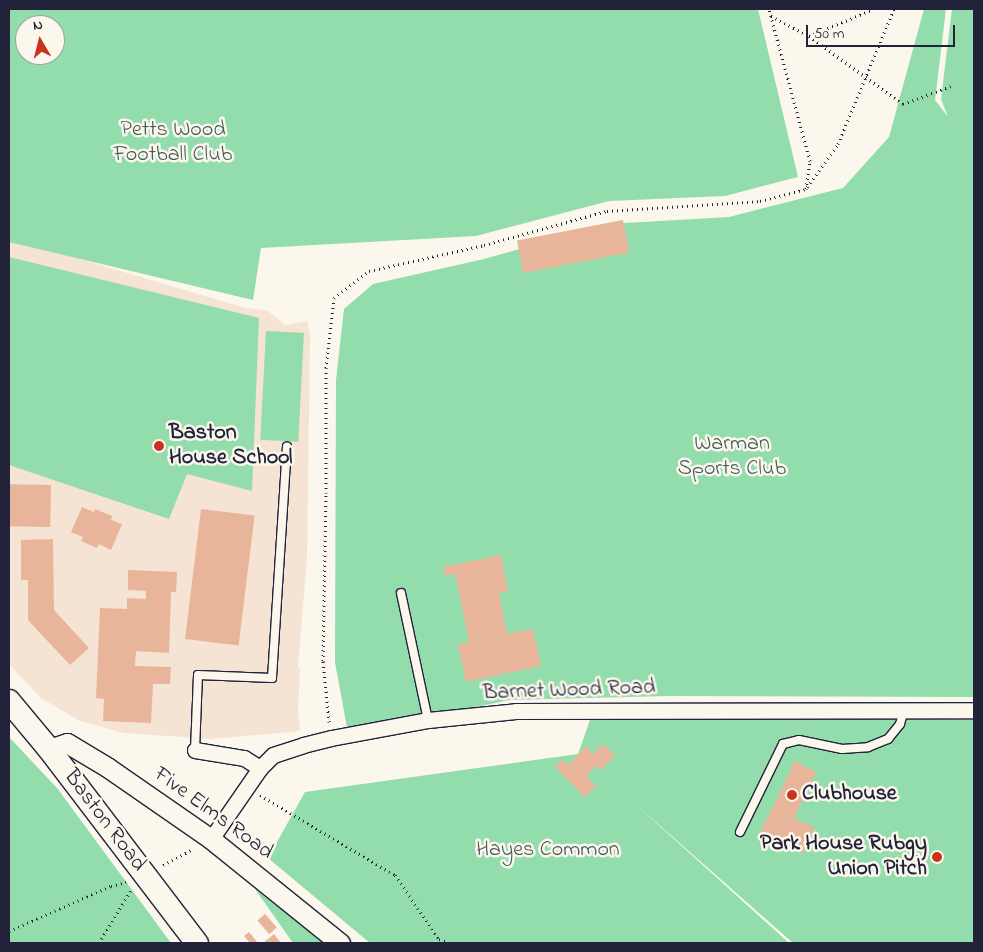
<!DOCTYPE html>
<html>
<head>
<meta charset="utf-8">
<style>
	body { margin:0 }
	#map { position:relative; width:983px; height:952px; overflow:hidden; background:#fbf7ec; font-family:"Indie Flower",sans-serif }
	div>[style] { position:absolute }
	.built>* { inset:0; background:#f5e3d3 }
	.green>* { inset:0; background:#93dcac; transform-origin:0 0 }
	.building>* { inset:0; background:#e8b59a; transform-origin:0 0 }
	.path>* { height:3px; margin-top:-1.5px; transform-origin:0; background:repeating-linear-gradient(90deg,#22223b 0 1px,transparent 0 5px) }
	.roads { filter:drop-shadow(1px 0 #22223b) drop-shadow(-1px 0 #22223b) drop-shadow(0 1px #22223b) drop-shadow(0 -1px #22223b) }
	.service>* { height:8px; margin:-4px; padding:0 4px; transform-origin:4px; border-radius:4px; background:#fbf7ec }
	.minor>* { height:15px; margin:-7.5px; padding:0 7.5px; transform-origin:7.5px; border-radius:7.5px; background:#fbf7ec }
	.tertiary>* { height:19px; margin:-9.5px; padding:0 9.5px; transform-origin:9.5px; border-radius:9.5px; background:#fbf7ec }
	.secondary>* { height:22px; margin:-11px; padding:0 11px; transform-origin:11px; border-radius:11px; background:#fbf7ec }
	.dots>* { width:14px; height:14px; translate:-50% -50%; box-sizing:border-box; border:2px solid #fbf7ec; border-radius:50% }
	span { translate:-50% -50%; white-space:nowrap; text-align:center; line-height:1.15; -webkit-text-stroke:5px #fbf7ec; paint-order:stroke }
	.park-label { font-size:22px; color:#445a5d }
	.poi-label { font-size:22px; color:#22223b; font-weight:700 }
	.left { translate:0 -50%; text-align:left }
	.right { translate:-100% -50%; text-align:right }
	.street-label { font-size:22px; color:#22223b }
	.frame { position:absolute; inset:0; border:10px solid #22223b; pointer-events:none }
	.north { position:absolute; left:15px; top:15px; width:50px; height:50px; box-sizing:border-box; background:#fbf7ec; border:1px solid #a4a2a5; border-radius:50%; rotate:352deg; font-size:14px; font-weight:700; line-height:20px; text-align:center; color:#22223b }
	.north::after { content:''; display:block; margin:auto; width:18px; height:22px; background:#c8321e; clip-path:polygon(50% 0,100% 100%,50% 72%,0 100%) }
	.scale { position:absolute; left:806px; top:25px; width:149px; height:22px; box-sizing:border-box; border:2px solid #22223b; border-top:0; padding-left:6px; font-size:15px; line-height:18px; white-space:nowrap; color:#22223b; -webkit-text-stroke:4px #fbf7ec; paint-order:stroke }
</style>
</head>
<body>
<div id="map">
	<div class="built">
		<div style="clip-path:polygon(9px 238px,242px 307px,268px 311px,285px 325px,307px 321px,310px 335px,307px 558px,298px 666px,300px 669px,298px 709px,300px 731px,212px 739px,124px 733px,80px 721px,41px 698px,9px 664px)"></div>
	</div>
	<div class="green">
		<div style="clip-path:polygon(evenodd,9px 9px,758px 9px,798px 177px,725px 196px,609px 201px,476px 236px,261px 248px,253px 300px,9px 242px,9px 9px,25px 25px,55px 25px,55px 55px,25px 55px,25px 25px)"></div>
		<div style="clip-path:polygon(924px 9px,946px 9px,935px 100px,948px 117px,941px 99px,952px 9px,974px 9px,974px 697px,667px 696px,510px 700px,348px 733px,335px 662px,336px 380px,344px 309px,373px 284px,484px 259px,608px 224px,729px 217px,843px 188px,889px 137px)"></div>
		<div style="clip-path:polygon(9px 257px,259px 318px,252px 491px,187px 474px,169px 519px,9px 465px)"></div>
		<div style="left:266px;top:331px;width:38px;height:109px;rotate:3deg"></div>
		<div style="clip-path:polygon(590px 720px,974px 720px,974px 943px,793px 943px,632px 801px,789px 943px,370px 943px,268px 858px,305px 792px,578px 754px)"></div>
		<div style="clip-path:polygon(9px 737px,57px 788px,171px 943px,9px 943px)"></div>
		<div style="clip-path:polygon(255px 889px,324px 943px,293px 943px)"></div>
	</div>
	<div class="building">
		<div style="left:623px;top:220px;width:33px;height:108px;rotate:79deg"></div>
		<div style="left:51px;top:485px;width:42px;height:42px;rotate:91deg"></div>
		<div style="clip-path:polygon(82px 507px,94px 512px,95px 509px,112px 516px,111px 520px,122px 524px,111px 550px,99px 544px,97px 548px,81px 541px,83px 537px,71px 532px)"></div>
		<div style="left:201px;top:509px;width:54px;height:131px;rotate:7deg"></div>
		<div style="clip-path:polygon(53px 539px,54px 610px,89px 648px,70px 665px,28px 620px,28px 580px,21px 580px,21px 540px)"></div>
		<div style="clip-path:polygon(501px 555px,508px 591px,499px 593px,507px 634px,533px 629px,541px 666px,466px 682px,458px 644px,469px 642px,455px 574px,445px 576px,443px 567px)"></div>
		<div style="clip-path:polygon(128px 570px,177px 572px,176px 592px,171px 592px,169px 653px,136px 651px,135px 666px,171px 667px,170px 684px,153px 684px,151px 723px,103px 721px,104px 699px,96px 698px,100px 608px,127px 609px,127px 598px,146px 599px,146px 591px,128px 590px)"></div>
		<div style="clip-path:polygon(603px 744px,615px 756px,601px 770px,596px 766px,586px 776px,596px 786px,585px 797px,555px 767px,562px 759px,568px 765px,586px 746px,593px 754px)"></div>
		<div style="clip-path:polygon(795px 761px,816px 772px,794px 818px,815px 828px,802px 854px,760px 833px)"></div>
		<div style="left:265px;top:914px;width:18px;height:10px;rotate:49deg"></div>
		<div style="clip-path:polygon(249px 932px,258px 943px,250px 943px,244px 936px)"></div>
		<div style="clip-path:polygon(274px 934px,281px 943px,263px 943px)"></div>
	</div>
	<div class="path">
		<div style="left:771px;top:16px;width:43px;rotate:27.8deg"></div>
		<div style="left:809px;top:36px;width:70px;rotate:-22.6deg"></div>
		<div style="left:809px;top:36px;width:116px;rotate:35.9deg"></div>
		<div style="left:903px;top:104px;width:51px;rotate:-20.6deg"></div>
		<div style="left:807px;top:187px;width:53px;rotate:-54.2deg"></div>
		<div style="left:838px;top:144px;width:146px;rotate:-67.5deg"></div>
		<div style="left:329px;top:722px;width:61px;rotate:-95.6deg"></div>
		<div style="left:323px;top:661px;width:168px;rotate:-89deg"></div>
		<div style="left:326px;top:493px;width:125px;rotate:-90deg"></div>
		<div style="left:326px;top:368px;width:70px;rotate:-83.5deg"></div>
		<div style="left:334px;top:298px;width:44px;rotate:-37.6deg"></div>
		<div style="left:369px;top:271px;width:118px;rotate:-12.7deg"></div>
		<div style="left:484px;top:245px;width:128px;rotate:-15.5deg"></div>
		<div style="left:607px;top:211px;width:153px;rotate:-3.7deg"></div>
		<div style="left:760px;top:201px;width:48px;rotate:-14.6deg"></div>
		<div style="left:806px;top:189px;width:28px;rotate:-82deg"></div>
		<div style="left:810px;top:161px;width:157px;rotate:-105.1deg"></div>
		<div style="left:260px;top:795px;width:157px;rotate:30.7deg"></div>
		<div style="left:395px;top:875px;width:78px;rotate:55.5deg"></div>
		<div style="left:439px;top:939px;width:11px;rotate:22deg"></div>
		<div style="left:163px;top:865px;width:34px;rotate:-28deg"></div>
		<div style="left:9px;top:931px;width:111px;rotate:-23.8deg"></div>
		<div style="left:111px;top:886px;width:16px;rotate:-15deg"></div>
		<div style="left:99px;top:943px;width:62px;rotate:-58.9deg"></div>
	</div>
	<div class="roads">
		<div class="service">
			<div style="left:401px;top:593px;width:130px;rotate:78deg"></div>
			<div style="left:195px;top:750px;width:75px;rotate:-87.7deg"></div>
			<div style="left:198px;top:675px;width:74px;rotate:2.3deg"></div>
			<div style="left:272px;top:678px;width:232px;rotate:-86.3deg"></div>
			<div style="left:740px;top:832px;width:98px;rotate:-64deg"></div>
			<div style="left:783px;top:744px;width:16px;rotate:-14deg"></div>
			<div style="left:799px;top:740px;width:44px;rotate:11.8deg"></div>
			<div style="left:842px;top:749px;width:26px;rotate:-4deg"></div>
			<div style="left:868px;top:747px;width:22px;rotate:-22deg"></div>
			<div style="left:888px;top:739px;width:19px;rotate:-51deg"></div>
			<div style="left:900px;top:724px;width:15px;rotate:-74deg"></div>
		</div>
		<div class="minor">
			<div style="left:195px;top:750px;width:50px;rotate:9.3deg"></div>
			<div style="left:244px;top:758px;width:19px;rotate:32deg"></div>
			<div style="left:211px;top:839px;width:86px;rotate:-55.4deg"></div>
			<div style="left:260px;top:768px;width:18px;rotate:-45deg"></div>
			<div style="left:273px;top:755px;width:32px;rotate:-18deg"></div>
			<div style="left:303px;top:745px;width:29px;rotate:-14deg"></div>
			<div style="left:331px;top:738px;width:99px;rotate:-10.5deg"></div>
			<div style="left:428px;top:720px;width:88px;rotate:-5.8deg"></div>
			<div style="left:516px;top:711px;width:458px;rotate:-0.1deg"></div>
		</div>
		<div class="tertiary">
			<div style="left:49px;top:749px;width:19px;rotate:-18deg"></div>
			<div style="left:67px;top:743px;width:47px;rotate:31deg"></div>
			<div style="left:107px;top:767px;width:126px;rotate:34.7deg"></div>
			<div style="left:211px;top:839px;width:166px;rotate:38.9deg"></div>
		</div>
		<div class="secondary">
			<div style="left:9px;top:701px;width:62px;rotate:50.2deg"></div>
			<div style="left:49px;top:749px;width:244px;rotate:52.7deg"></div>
		</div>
	</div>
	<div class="dots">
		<div style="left:159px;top:446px;background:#c8321e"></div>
		<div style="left:792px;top:795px;background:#c8321e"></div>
		<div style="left:937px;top:857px;background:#c8321e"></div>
	</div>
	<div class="park-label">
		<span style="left:173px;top:143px">Petts Wood<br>Football Club</span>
		<span style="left:732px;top:457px">Warman<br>Sports Club</span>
		<span style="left:548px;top:851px">Hayes Common</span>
	</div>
	<div class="poi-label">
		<span class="left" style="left:169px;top:446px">Baston<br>House School</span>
		<span class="left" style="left:802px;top:795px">Clubhouse</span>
		<span class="right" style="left:927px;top:857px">Park House Rubgy<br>Union Pitch</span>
	</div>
	<div class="street-label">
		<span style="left:569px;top:691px;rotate:-2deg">Barnet Wood Road</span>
		<span style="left:213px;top:814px;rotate:36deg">Five Elms Road</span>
		<span style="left:104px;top:821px;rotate:53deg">Baston Road</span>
	</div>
	<div class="frame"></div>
	<div class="north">N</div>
	<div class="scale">50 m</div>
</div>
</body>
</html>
